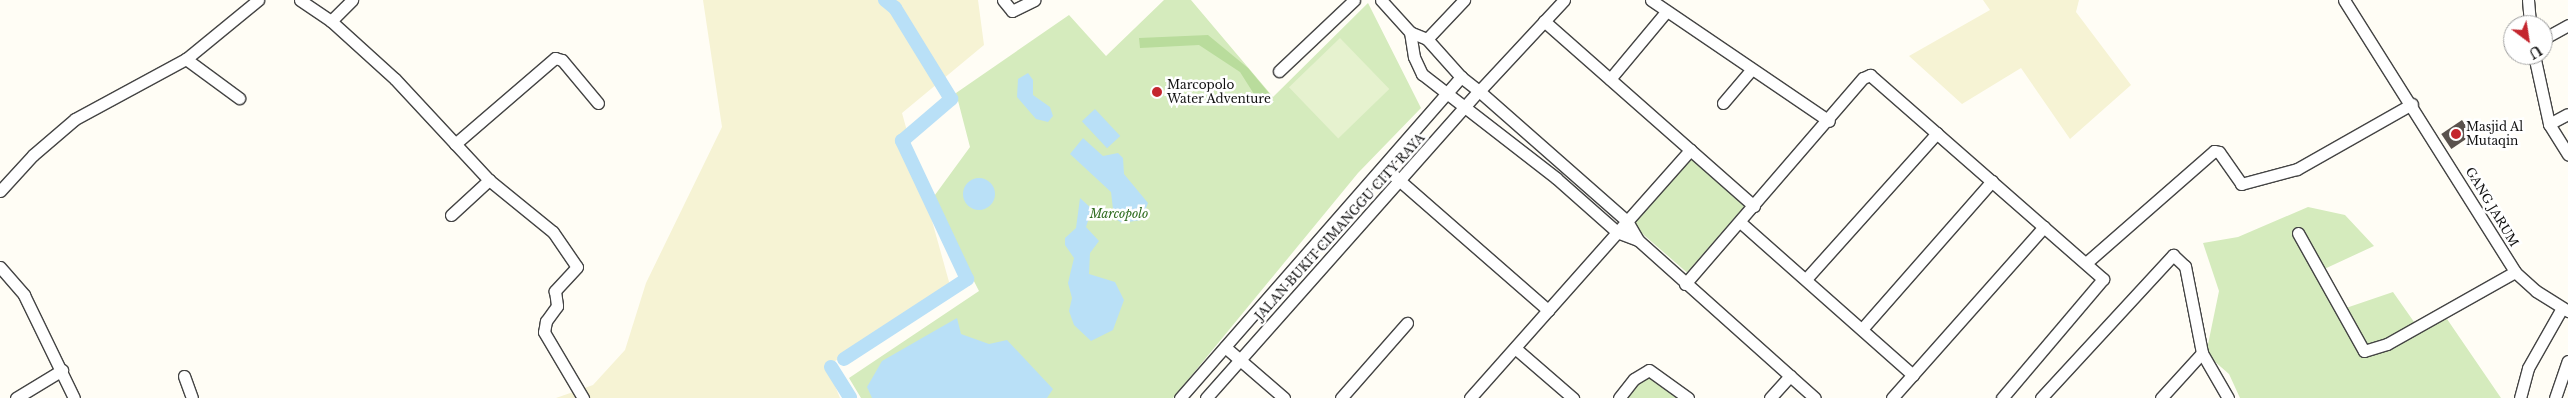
<!DOCTYPE html>
<html>
<head>
<meta charset="utf-8">
<style>
	body { margin:0 }
	#map { position:relative; width:2568px; height:398px; overflow:hidden; background:#fffdf5; font-family:"Libre Baskerville",serif }
	div>[style] { position:absolute }
	.farmland>* { inset:0; background:#f6f3d4 }
	.green>* { inset:0; background:#d5ebbd; transform-origin:0 0 }
	.forest>* { inset:0; background:#b9dc9c }
	.pitch>* { inset:0; background:#e6f2cf; transform-origin:0 0 }
	.water>* { inset:0; background:#b9e0f7; transform-origin:0 0 }
	.round { border-radius:50% }
	.canal>* { height:14px; margin:-7px; padding:0 7px; transform-origin:7px; border-radius:7px; background:#b9e0f7 }
	.building>* { inset:0; background:#5a524d; transform-origin:0 0 }
	.roads { filter:drop-shadow(1px 0 #444) drop-shadow(-1px 0 #444) drop-shadow(0 1px #444) drop-shadow(0 -1px #444) }
	.street>* { height:11px; margin:-5.5px; padding:0 5.5px; transform-origin:5.5px; border-radius:5.5px; background:#fff }
	.dots>* { width:14px; height:14px; translate:-50% -50%; box-sizing:border-box; border:2px solid #fff; border-radius:50% }
	span { translate:-50% -50%; white-space:nowrap; text-align:center; line-height:1.15; -webkit-text-stroke:5px #fff; paint-order:stroke }
	.poi-label { font-size:12px; color:#111 }
	.left { translate:0 -50%; text-align:left }
	.street-label { font-size:12px; color:#111 }
	.park-label { font-size:12px; color:#2f6b1f; font-style:italic }
	.north { position:absolute; left:2503px; top:15px; width:50px; height:50px; box-sizing:border-box; background:#fff; border:1px solid #a0a0a0; border-radius:50%; rotate:149deg; font-size:14px; font-weight:700; line-height:20px; text-align:center; color:#111 }
	.north::after { content:''; display:block; margin:auto; width:18px; height:22px; background:#c4262e; clip-path:polygon(50% 0,100% 100%,50% 72%,0 100%) }
</style>
</head>
<body>
<div id="map">
	<div class="farmland">
		<div style="clip-path:polygon(703px 0,978px 0,984px 45px,902px 113px,951px 289px,827px 366px,840px 398px,556px 398px,593px 385px,625px 350px,646px 283px,722px 127px)"></div>
		<div style="clip-path:polygon(1983px 0,2079px 0,2076px 12px,2131px 85px,2070px 139px,2021px 68px,1962px 104px,1909px 56px,1990px 10px)"></div>
	</div>
	<div class="green">
		<div style="clip-path:polygon(1164px 0,1191px 0,1273px 97px,1368px 3px,1421px 108px,1358px 173px,1173px 398px,861px 398px,849px 378px,979px 291px,932px 199px,970px 147px,956px 93px,1069px 15px,1106px 56px)"></div>
		<div style="left:1691px;top:158px;width:72px;height:89px;rotate:41deg"></div>
		<div style="clip-path:polygon(2308px 207px,2345px 215px,2374px 246px,2320px 271px,2346px 308px,2393px 292px,2419px 329px,2447px 319px,2501px 398px,2240px 398px,2229px 374px,2206px 354px,2219px 291px,2203px 243px,2238px 237px)"></div>
		<div style="clip-path:polygon(1648px 373px,1678px 398px,1626px 398px)"></div>
	</div>
	<div class="forest">
		<div style="clip-path:polygon(1208px 35px,1248px 68px,1273px 98px,1259px 102px,1240px 72px,1199px 45px,1140px 48px,1139px 38px)"></div>
	</div>
	<div class="pitch">
		<div style="left:1340px;top:38px;width:71px;height:71px;rotate:46deg"></div>
	</div>
	<div class="water">
		<div style="clip-path:polygon(1028px 73px,1033px 80px,1033px 95px,1050px 107px,1053px 116px,1048px 122px,1036px 119px,1017px 97px,1018px 79px)"></div>
		<div style="left:1095px;top:109px;width:37px;height:18px;rotate:47deg"></div>
		<div style="clip-path:polygon(1083px 138px,1103px 156px,1118px 153px,1123px 158px,1124px 174px,1148px 203px,1141px 220px,1122px 223px,1114px 218px,1111px 192px,1070px 154px)"></div>
		<div class="round" style="left:963px;top:178px;width:32px;height:32px"></div>
		<div style="clip-path:polygon(1080px 198px,1092px 209px,1086px 227px,1099px 241px,1090px 253px,1089px 274px,1115px 282px,1124px 300px,1113px 330px,1091px 341px,1074px 325px,1069px 311px,1072px 298px,1068px 283px,1074px 258px,1065px 245px,1065px 238px,1076px 228px)"></div>
		<div style="clip-path:polygon(957px 318px,961px 334px,989px 344px,1007px 340px,1053px 389px,1047px 398px,872px 398px,867px 387px,882px 361px)"></div>
	</div>
	<div class="canal">
		<div style="left:844px;top:359px;width:147px;rotate:-33deg"></div>
		<div style="left:967px;top:279px;width:153px;rotate:-115.2deg"></div>
		<div style="left:902px;top:141px;width:65px;rotate:-40.6deg"></div>
		<div style="left:951px;top:99px;width:107px;rotate:-121.6deg"></div>
		<div style="left:895px;top:8px;width:13px;rotate:-141deg"></div>
		<div style="left:831px;top:367px;width:36px;rotate:58deg"></div>
	</div>
	<div class="building">
		<div style="left:2462px;top:120px;width:18px;height:25px;rotate:56deg"></div>
	</div>
	<div class="roads">
		<div class="street">
			<div style="left:300px;top:0;width:37px;rotate:34deg"></div>
			<div style="left:331px;top:21px;width:86px;rotate:42.2deg"></div>
			<div style="left:395px;top:79px;width:138px;rotate:47.1deg"></div>
			<div style="left:489px;top:180px;width:82px;rotate:39.1deg"></div>
			<div style="left:553px;top:232px;width:42px;rotate:55.6deg"></div>
			<div style="left:577px;top:267px;width:33px;rotate:133deg"></div>
			<div style="left:555px;top:291px;width:15px;rotate:82deg"></div>
			<div style="left:557px;top:306px;width:19px;rotate:126deg"></div>
			<div style="left:546px;top:321px;width:11px;rotate:100deg"></div>
			<div style="left:544px;top:332px;width:77px;rotate:59.4deg"></div>
			<div style="left:1003px;top:0;width:14px;rotate:51deg"></div>
			<div style="left:1012px;top:11px;width:25px;rotate:-26deg"></div>
			<div style="left:1564px;top:0;width:125px;rotate:133deg"></div>
			<div style="left:1479px;top:91px;width:197px;rotate:41.3deg"></div>
			<div style="left:1627px;top:221px;width:22px;rotate:60deg"></div>
			<div style="left:1638px;top:240px;width:237px;rotate:41.8deg"></div>
			<div style="left:1651px;top:0;width:215px;rotate:34.2deg"></div>
			<div style="left:2344px;top:0;width:321px;rotate:57.8deg"></div>
			<div style="left:2515px;top:272px;width:28px;rotate:42deg"></div>
			<div style="left:2536px;top:291px;width:38px;rotate:32deg"></div>
			<div style="left:2528px;top:0;width:25px;rotate:85deg"></div>
			<div style="left:331px;top:21px;width:30px;rotate:-45deg"></div>
			<div style="left:1544px;top:21px;width:280px;rotate:41.4deg"></div>
			<div style="left:1410px;top:32px;width:25px;rotate:81deg"></div>
			<div style="left:1414px;top:57px;width:19px;rotate:65deg"></div>
			<div style="left:1422px;top:74px;width:170px;rotate:37.8deg"></div>
			<div style="left:1556px;top:178px;width:81px;rotate:41.5deg"></div>
			<div style="left:1617px;top:232px;width:22px;rotate:21deg"></div>
			<div style="left:1427px;top:39px;width:54px;rotate:-46.5deg"></div>
			<div style="left:2543px;top:39px;width:29px;rotate:-29deg"></div>
			<div style="left:2534px;top:55px;width:71px;rotate:77.7deg"></div>
			<div style="left:2549px;top:124px;width:36px;rotate:58deg"></div>
			<div style="left:186px;top:59px;width:66px;rotate:36.3deg"></div>
			<div style="left:1279px;top:71px;width:103px;rotate:-43.4deg"></div>
			<div style="left:1610px;top:79px;width:86px;rotate:-50.2deg"></div>
			<div style="left:1723px;top:103px;width:43px;rotate:-49.7deg"></div>
			<div style="left:2549px;top:124px;width:21px;rotate:-28deg"></div>
			<div style="left:455px;top:144px;width:132px;rotate:-40.7deg"></div>
			<div style="left:555px;top:58px;width:7px;rotate:16deg"></div>
			<div style="left:562px;top:60px;width:56px;rotate:50.1deg"></div>
			<div style="left:1384px;top:167px;width:218px;rotate:41.1deg"></div>
			<div style="left:0;top:191px;width:49px;rotate:-47.5deg"></div>
			<div style="left:33px;top:155px;width:55px;rotate:-40.6deg"></div>
			<div style="left:75px;top:119px;width:126px;rotate:-28.4deg"></div>
			<div style="left:186px;top:59px;width:93px;rotate:-39.3deg"></div>
			<div style="left:451px;top:215px;width:52px;rotate:-42.6deg"></div>
			<div style="left:1740px;top:222px;width:231px;rotate:41.5deg"></div>
			<div style="left:2298px;top:233px;width:135px;rotate:60.8deg"></div>
			<div style="left:2364px;top:351px;width:24px;rotate:-17deg"></div>
			<div style="left:2387px;top:344px;width:147px;rotate:-29.4deg"></div>
			<div style="left:2086px;top:263px;width:170px;rotate:-41.2deg"></div>
			<div style="left:2214px;top:151px;width:5px;rotate:11deg"></div>
			<div style="left:2219px;top:152px;width:39px;rotate:55deg"></div>
			<div style="left:2241px;top:184px;width:58px;rotate:-15deg"></div>
			<div style="left:2297px;top:169px;width:132px;rotate:-29.5deg"></div>
			<div style="left:0;top:267px;width:37px;rotate:49deg"></div>
			<div style="left:24px;top:295px;width:114px;rotate:64.1deg"></div>
			<div style="left:1806px;top:279px;width:196px;rotate:-48.1deg"></div>
			<div style="left:1685px;top:284px;width:272px;rotate:-49.2deg"></div>
			<div style="left:1863px;top:78px;width:8px;rotate:-23deg"></div>
			<div style="left:1870px;top:75px;width:310px;rotate:41.2deg"></div>
			<div style="left:2103px;top:279px;width:156px;rotate:130.3deg"></div>
			<div style="left:1862px;top:329px;width:197px;rotate:-48.7deg"></div>
			<div style="left:1225px;top:347px;width:78px;rotate:40.8deg"></div>
			<div style="left:1515px;top:348px;width:77px;rotate:40.8deg"></div>
			<div style="left:184px;top:376px;width:23px;rotate:70deg"></div>
			<div style="left:16px;top:398px;width:54px;rotate:-31.3deg"></div>
			<div style="left:1180px;top:398px;width:427px;rotate:-48.8deg"></div>
			<div style="left:1206px;top:398px;width:411px;rotate:-48.4deg"></div>
			<div style="left:1479px;top:91px;width:23px;rotate:-142deg"></div>
			<div style="left:1461px;top:77px;width:51px;rotate:-131.8deg"></div>
			<div style="left:1427px;top:39px;width:18px;rotate:-158deg"></div>
			<div style="left:1410px;top:32px;width:43px;rotate:-132.2deg"></div>
			<div style="left:1341px;top:398px;width:100px;rotate:-48.7deg"></div>
			<div style="left:1470px;top:398px;width:332px;rotate:-48.4deg"></div>
			<div style="left:1619px;top:398px;width:24px;rotate:-52deg"></div>
			<div style="left:1634px;top:379px;width:17px;rotate:-31deg"></div>
			<div style="left:1649px;top:370px;width:48px;rotate:35.7deg"></div>
			<div style="left:1770px;top:398px;width:30px;rotate:-48deg"></div>
			<div style="left:1892px;top:398px;width:229px;rotate:-48.4deg"></div>
			<div style="left:2041px;top:398px;width:195px;rotate:-47.3deg"></div>
			<div style="left:2173px;top:255px;width:16px;rotate:43deg"></div>
			<div style="left:2185px;top:266px;width:89px;rotate:78.9deg"></div>
			<div style="left:2202px;top:353px;width:52px;rotate:60deg"></div>
			<div style="left:2161px;top:398px;width:61px;rotate:-47.7deg"></div>
			<div style="left:2520px;top:398px;width:31px;rotate:-75deg"></div>
			<div style="left:2528px;top:368px;width:69px;rotate:-60.5deg"></div>
			<div style="left:2555px;top:398px;width:39px;rotate:-71deg"></div>
		</div>
	</div>
	<div class="dots">
		<div style="left:1157px;top:92px;background:#c4262e"></div>
		<div style="left:2456px;top:134px;background:#c4262e"></div>
	</div>
	<div class="poi-label">
		<span class="left" style="left:1167px;top:92px">Marcopolo<br>Water Adventure</span>
		<span class="left" style="left:2466px;top:134px">Masjid Al<br>Mutaqin</span>
	</div>
	<div class="street-label">
		<span style="left:2492px;top:207px;rotate:59deg">GANG JARUM</span>
		<span style="left:1340px;top:227px;rotate:-48deg">JALAN BUKIT CIMANGGU CITY RAYA</span>
	</div>
	<div class="park-label">
		<span style="left:1119px;top:214px">Marcopolo</span>
	</div>
	<div class="north">U</div>
</div>
</body>
</html>
